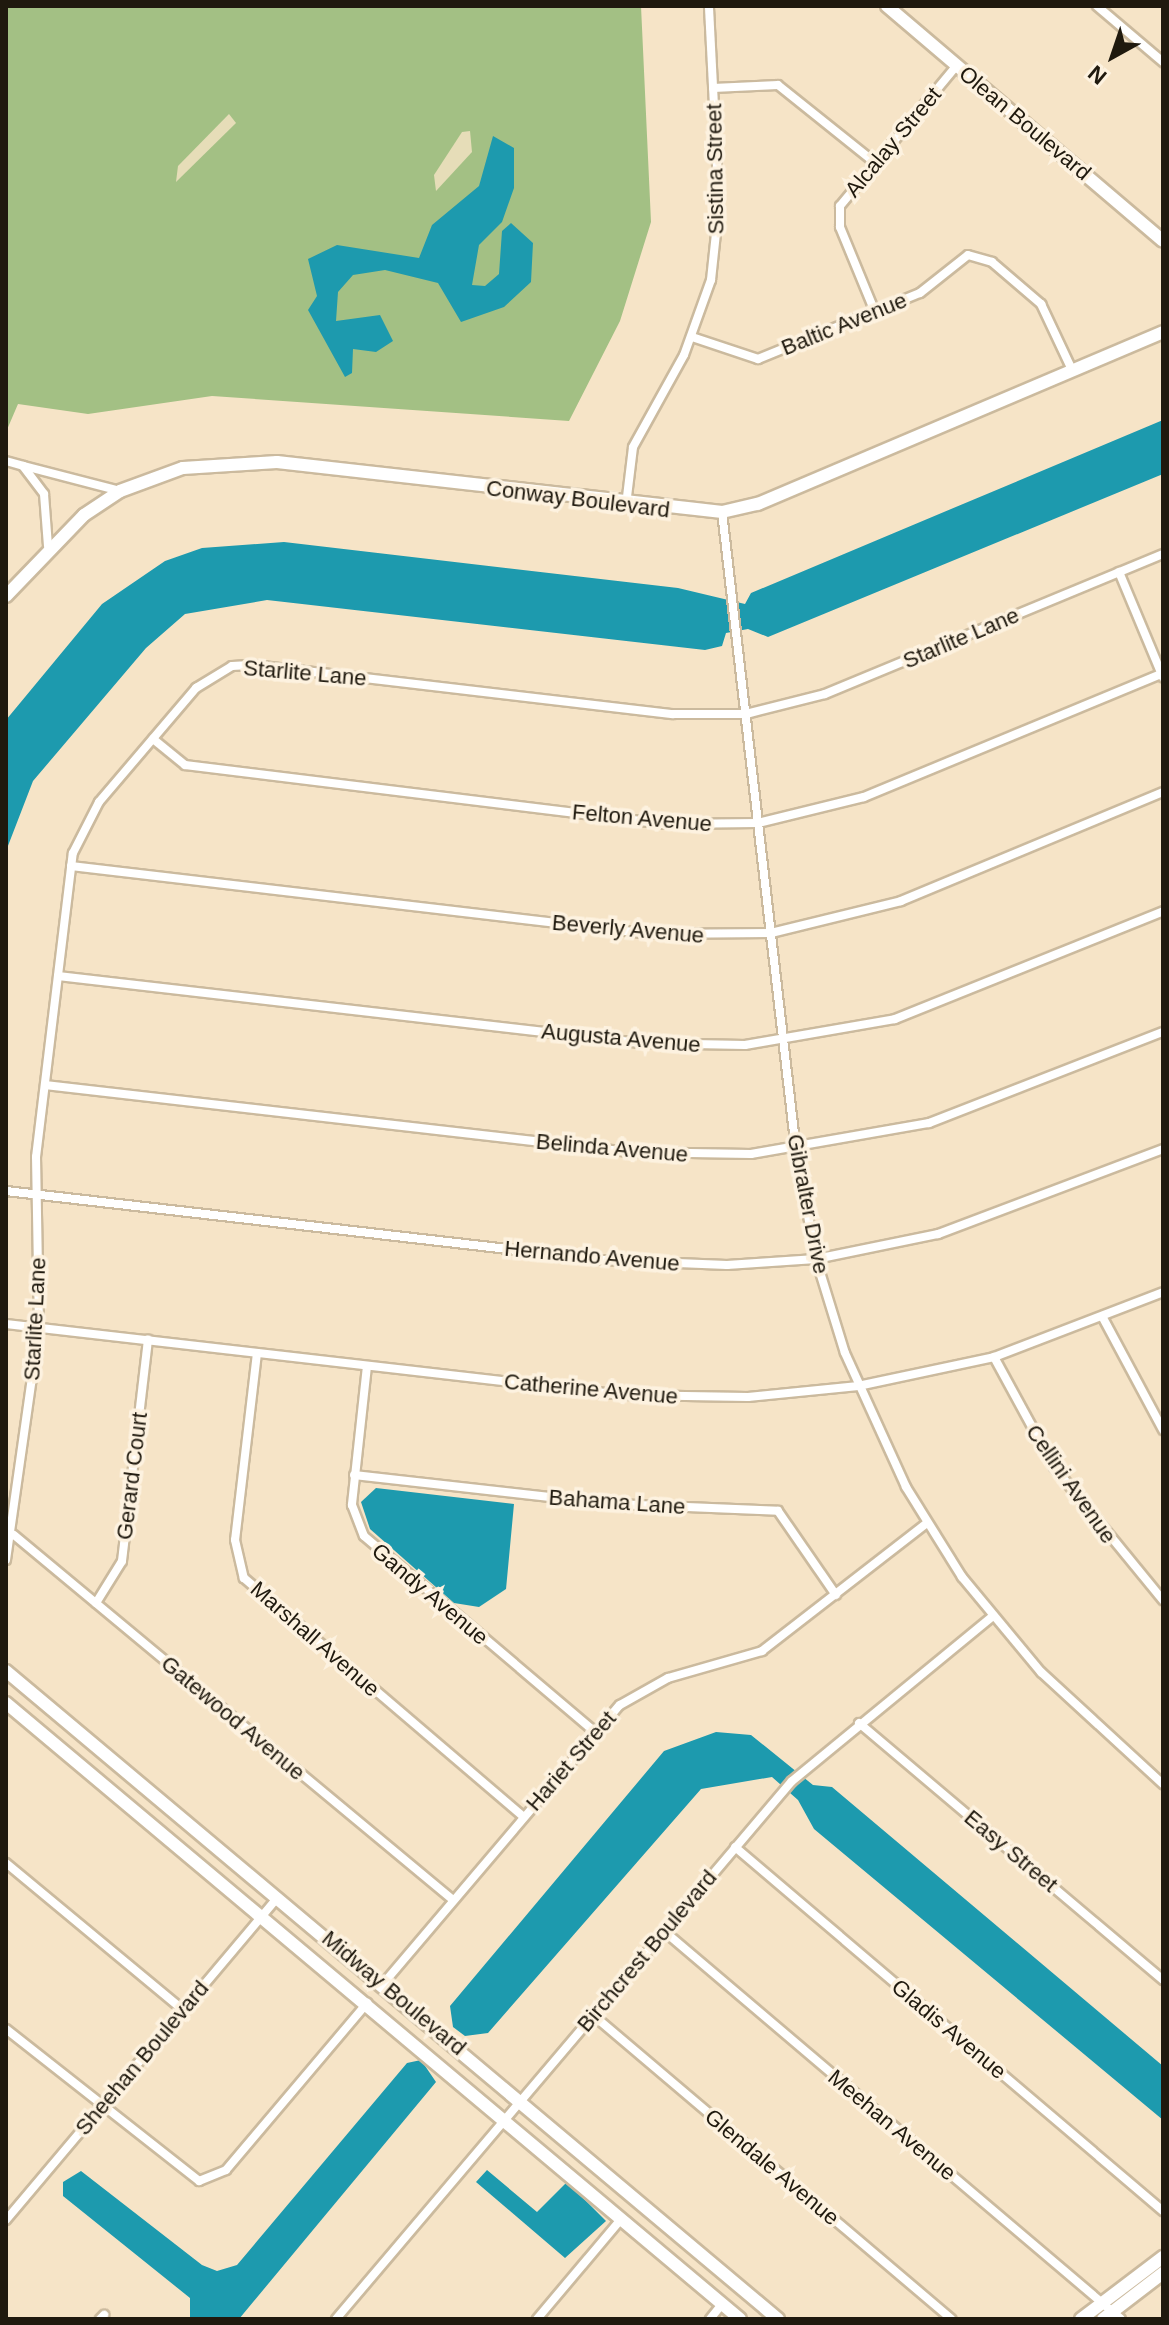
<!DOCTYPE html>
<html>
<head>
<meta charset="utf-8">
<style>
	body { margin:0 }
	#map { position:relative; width:1169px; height:2325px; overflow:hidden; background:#f6e4c7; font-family:Helvetica,sans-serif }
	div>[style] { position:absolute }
	.green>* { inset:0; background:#a3c084 }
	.sand>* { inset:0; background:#e6ddb8 }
	.water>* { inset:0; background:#1d9aae }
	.roads { filter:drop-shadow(2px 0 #cbba9e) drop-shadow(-2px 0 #cbba9e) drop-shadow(0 2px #cbba9e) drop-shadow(0 -2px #cbba9e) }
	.street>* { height:8px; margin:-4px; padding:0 4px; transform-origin:4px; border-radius:4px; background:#fff }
	.secondary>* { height:12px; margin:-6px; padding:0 6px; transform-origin:6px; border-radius:6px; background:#fff }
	span { translate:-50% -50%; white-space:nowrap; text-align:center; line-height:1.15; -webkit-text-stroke:7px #fdf2e0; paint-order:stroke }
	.street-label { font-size:22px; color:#1f190e }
	.frame { position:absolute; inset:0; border:8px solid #1f190e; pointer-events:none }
	.north { position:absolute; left:1073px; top:16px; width:80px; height:80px; -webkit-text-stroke:6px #fdf2e0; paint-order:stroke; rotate:220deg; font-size:22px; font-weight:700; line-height:32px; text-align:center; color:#1f190e }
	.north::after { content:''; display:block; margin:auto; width:28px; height:36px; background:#1f190e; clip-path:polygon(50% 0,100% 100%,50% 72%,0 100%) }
</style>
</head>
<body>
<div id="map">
	<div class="green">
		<div style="clip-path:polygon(6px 6px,641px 6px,651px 222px,620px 321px,569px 421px,212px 396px,88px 414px,18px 404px,6px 432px)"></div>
	</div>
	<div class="sand">
		<div style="clip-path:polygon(229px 114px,236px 123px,176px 182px,178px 166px)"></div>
		<div style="clip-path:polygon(470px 131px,472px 152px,436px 191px,434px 175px,462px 132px)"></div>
	</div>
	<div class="water">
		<div style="clip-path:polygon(493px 136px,514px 148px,514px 188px,502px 222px,479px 245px,472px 285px,485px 286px,499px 274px,502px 231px,511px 223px,533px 243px,531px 282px,504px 307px,461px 322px,438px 283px,385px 270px,353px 275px,338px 292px,336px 321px,380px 315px,393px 341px,376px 352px,353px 349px,352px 373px,345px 377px,308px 310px,317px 296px,308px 259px,337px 245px,419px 258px,432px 225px,479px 186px)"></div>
		<div style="clip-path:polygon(1163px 420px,1163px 474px,768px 637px,748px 629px,726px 633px,722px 646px,705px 650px,267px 600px,185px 614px,146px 648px,33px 781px,6px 851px,6px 720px,102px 604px,165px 561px,202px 548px,284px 542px,678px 588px,745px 604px,751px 593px)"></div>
		<div style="clip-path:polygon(376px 1488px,514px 1504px,506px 1589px,479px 1607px,454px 1603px,370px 1529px,361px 1502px)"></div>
		<div style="clip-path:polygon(716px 1732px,751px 1735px,813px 1785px,832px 1787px,1163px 2066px,1163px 2120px,814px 1829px,798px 1800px,772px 1777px,701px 1789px,488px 2033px,465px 2036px,453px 2027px,450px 2006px,664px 1751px)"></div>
		<div style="clip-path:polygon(421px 2060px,436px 2082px,239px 2319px,190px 2319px,190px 2298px,63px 2196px,63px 2182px,81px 2171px,202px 2265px,217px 2271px,237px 2265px,407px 2063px)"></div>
		<div style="clip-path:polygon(487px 2170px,537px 2212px,567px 2182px,606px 2221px,565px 2258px,476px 2182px)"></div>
	</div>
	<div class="roads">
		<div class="street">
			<div style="left:1097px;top:6px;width:87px;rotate:40.3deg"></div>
			<div style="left:713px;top:88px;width:65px;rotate:-2.6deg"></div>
			<div style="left:778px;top:85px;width:123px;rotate:38.7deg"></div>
			<div style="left:875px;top:312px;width:92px;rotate:-112.4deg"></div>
			<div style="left:840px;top:227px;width:21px;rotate:-90deg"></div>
			<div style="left:840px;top:206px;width:183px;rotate:-50.3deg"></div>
			<div style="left:692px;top:337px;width:70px;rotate:18.4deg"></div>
			<div style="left:758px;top:359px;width:175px;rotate:-22.2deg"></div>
			<div style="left:920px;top:293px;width:61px;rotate:-38.4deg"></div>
			<div style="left:968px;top:255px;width:25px;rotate:16deg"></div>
			<div style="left:992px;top:262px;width:65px;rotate:40.6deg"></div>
			<div style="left:1041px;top:304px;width:73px;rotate:64.8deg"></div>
			<div style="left:6px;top:461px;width:18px;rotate:16deg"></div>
			<div style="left:23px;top:466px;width:35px;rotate:53deg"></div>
			<div style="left:44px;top:494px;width:52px;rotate:85.6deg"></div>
			<div style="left:24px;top:466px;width:99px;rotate:14.6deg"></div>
			<div style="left:626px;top:505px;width:58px;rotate:-83.1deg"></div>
			<div style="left:633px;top:447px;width:105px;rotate:-61deg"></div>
			<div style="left:684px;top:355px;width:80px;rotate:-70.2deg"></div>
			<div style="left:711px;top:280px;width:75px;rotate:-83.9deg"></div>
			<div style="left:719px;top:205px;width:199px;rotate:-92.9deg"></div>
			<div style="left:722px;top:512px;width:643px;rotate:83.39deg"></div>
			<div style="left:796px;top:1151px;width:110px;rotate:79.5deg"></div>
			<div style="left:816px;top:1259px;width:98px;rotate:72.9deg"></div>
			<div style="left:845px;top:1353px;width:147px;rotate:65.5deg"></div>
			<div style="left:906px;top:1487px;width:106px;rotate:58.1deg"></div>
			<div style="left:962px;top:1577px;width:124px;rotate:50.3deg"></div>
			<div style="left:1041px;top:1672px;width:166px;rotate:42.6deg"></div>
			<div style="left:1119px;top:572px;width:114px;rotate:67.3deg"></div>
			<div style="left:153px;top:739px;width:41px;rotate:39.1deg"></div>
			<div style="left:185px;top:765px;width:482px;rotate:7deg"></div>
			<div style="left:663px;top:824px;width:95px;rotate:-0.6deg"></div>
			<div style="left:758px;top:823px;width:109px;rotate:-13.8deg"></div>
			<div style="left:864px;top:797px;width:324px;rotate:-22.5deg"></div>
			<div style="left:71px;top:866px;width:584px;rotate:6.69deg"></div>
			<div style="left:651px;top:934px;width:120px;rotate:-0.5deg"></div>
			<div style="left:771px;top:933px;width:134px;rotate:-13.8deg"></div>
			<div style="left:901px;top:901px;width:284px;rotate:-22.6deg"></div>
			<div style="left:58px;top:976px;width:586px;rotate:6.57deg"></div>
			<div style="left:640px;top:1043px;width:105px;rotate:1.1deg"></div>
			<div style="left:745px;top:1045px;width:152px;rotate:-9.8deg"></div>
			<div style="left:895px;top:1019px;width:289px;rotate:-21.9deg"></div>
			<div style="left:45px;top:1085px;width:588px;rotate:6.54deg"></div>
			<div style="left:629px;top:1152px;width:122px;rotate:0.9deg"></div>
			<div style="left:751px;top:1154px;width:181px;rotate:-9.9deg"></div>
			<div style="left:929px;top:1123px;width:251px;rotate:-21.3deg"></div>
			<div style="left:6px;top:1191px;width:601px;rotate:6.59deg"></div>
			<div style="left:603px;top:1260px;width:124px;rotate:2.3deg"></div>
			<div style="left:727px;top:1265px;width:89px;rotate:-3.9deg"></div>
			<div style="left:816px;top:1259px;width:125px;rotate:-11.6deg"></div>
			<div style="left:938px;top:1234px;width:241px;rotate:-20.7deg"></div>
			<div style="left:1103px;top:1318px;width:127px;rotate:61.8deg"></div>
			<div style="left:6px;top:1324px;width:621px;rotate:6.56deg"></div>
			<div style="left:623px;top:1395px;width:125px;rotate:0.9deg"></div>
			<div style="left:748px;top:1397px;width:111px;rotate:-5.7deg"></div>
			<div style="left:858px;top:1386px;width:139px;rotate:-12deg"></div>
			<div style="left:994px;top:1357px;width:181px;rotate:-21deg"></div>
			<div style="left:257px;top:1353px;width:188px;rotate:96.7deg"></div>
			<div style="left:235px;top:1540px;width:39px;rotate:77deg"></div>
			<div style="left:244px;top:1578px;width:367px;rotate:40.5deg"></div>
			<div style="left:994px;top:1357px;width:125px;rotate:61.4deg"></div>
			<div style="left:1054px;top:1467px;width:172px;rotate:50.7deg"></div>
			<div style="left:367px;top:1366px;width:140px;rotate:96.2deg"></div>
			<div style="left:352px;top:1505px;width:33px;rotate:69deg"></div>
			<div style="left:364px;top:1536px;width:302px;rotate:40.3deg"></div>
			<div style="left:354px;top:1475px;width:262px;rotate:6.4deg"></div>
			<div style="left:614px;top:1504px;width:164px;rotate:2.4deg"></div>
			<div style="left:778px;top:1511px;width:102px;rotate:55.4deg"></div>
			<div style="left:14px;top:1535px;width:571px;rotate:39.74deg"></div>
			<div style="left:6px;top:1560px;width:234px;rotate:-81.9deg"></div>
			<div style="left:39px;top:1328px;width:171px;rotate:-91deg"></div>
			<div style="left:36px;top:1157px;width:306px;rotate:-83.1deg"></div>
			<div style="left:73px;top:853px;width:57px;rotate:-63deg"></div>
			<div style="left:99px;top:802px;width:150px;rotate:-49.6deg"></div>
			<div style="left:196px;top:688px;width:42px;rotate:-31.4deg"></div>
			<div style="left:232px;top:666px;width:22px;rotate:-3deg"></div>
			<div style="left:254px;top:665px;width:422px;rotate:6.7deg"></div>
			<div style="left:673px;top:714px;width:73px"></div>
			<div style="left:746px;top:714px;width:81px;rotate:-14.2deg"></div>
			<div style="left:825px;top:694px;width:366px;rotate:-22.5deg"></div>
			<div style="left:96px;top:1603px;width:49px;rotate:-58.2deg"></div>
			<div style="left:122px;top:1561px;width:223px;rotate:-83.3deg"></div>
			<div style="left:859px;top:1723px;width:398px;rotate:40.2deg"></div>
			<div style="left:735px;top:1847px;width:562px;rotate:40.38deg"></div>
			<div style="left:6px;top:1863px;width:230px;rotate:39.7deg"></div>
			<div style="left:664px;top:1931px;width:599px;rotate:40.33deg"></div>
			<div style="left:383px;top:1984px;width:366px;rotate:-49.7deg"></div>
			<div style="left:620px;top:1705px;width:55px;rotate:-29.4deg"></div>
			<div style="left:668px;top:1678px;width:98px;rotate:-16deg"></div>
			<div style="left:762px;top:1651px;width:207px;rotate:-37.8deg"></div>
			<div style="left:593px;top:2015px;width:470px;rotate:40.3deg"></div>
			<div style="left:6px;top:2029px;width:246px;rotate:38.2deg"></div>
			<div style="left:199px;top:2181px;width:29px;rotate:-22deg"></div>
			<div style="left:226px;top:2170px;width:219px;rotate:-49.8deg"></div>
			<div style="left:6px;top:2220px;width:422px;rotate:-49.9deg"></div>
			<div style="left:100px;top:2319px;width:6px;rotate:-45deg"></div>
			<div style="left:336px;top:2319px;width:705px;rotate:-49.72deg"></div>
			<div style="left:792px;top:1781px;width:259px;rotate:-39.4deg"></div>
			<div style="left:537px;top:2319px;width:132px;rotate:-49.9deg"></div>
			<div style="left:710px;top:2319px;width:19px;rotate:-51deg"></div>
		</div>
		<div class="secondary">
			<div style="left:887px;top:6px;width:362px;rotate:40.4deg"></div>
			<div style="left:6px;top:596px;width:112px;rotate:-46.1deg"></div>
			<div style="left:84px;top:515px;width:43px;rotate:-33.7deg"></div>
			<div style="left:120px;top:491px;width:67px;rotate:-20.1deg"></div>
			<div style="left:183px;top:468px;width:94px;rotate:-3.7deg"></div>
			<div style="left:277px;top:462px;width:448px;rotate:6.4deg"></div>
			<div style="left:722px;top:512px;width:37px;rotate:-13deg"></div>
			<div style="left:758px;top:504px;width:440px;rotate:-23deg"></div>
			<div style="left:6px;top:1671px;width:1008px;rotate:40.01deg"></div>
			<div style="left:6px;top:1703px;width:958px;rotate:40deg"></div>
			<div style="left:1081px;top:2319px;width:103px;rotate:-37.1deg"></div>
			<div style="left:1103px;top:2319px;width:76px;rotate:-37.5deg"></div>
		</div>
	</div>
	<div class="street-label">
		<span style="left:1025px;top:123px;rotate:40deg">Olean Boulevard</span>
		<span style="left:893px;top:142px;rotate:-50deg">Alcalay Street</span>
		<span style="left:715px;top:169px;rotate:-91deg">Sistina Street</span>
		<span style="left:844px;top:324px;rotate:-22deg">Baltic Avenue</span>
		<span style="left:578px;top:499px;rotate:7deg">Conway Boulevard</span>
		<span style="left:961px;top:638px;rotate:-23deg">Starlite Lane</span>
		<span style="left:305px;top:673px;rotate:5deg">Starlite Lane</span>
		<span style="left:642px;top:818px;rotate:5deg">Felton Avenue</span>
		<span style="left:628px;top:929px;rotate:5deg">Beverly Avenue</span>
		<span style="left:621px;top:1038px;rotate:5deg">Augusta Avenue</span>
		<span style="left:612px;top:1148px;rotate:5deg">Belinda Avenue</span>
		<span style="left:808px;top:1204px;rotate:79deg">Gibralter Drive</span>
		<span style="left:592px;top:1256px;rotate:5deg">Hernando Avenue</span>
		<span style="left:35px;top:1319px;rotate:-87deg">Starlite Lane</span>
		<span style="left:591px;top:1389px;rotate:5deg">Catherine Avenue</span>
		<span style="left:132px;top:1476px;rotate:-83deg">Gerard Court</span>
		<span style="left:1071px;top:1484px;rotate:55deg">Cellini Avenue</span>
		<span style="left:617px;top:1502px;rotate:4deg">Bahama Lane</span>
		<span style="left:430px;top:1594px;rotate:40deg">Gandy Avenue</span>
		<span style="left:315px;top:1639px;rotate:41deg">Marshall Avenue</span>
		<span style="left:233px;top:1718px;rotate:40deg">Gatewood Avenue</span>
		<span style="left:571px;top:1761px;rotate:-49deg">Hariet Street</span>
		<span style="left:1011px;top:1851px;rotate:40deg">Easy Street</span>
		<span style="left:647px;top:1951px;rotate:-50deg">Birchcrest Boulevard</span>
		<span style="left:394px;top:1993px;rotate:40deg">Midway Boulevard</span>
		<span style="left:949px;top:2029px;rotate:40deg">Gladis Avenue</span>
		<span style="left:142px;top:2058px;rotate:-50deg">Sheehan Boulevard</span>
		<span style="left:892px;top:2125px;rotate:40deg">Meehan Avenue</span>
		<span style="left:772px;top:2167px;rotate:40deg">Glendale Avenue</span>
	</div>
	<div class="frame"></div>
	<div class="north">N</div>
</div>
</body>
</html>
